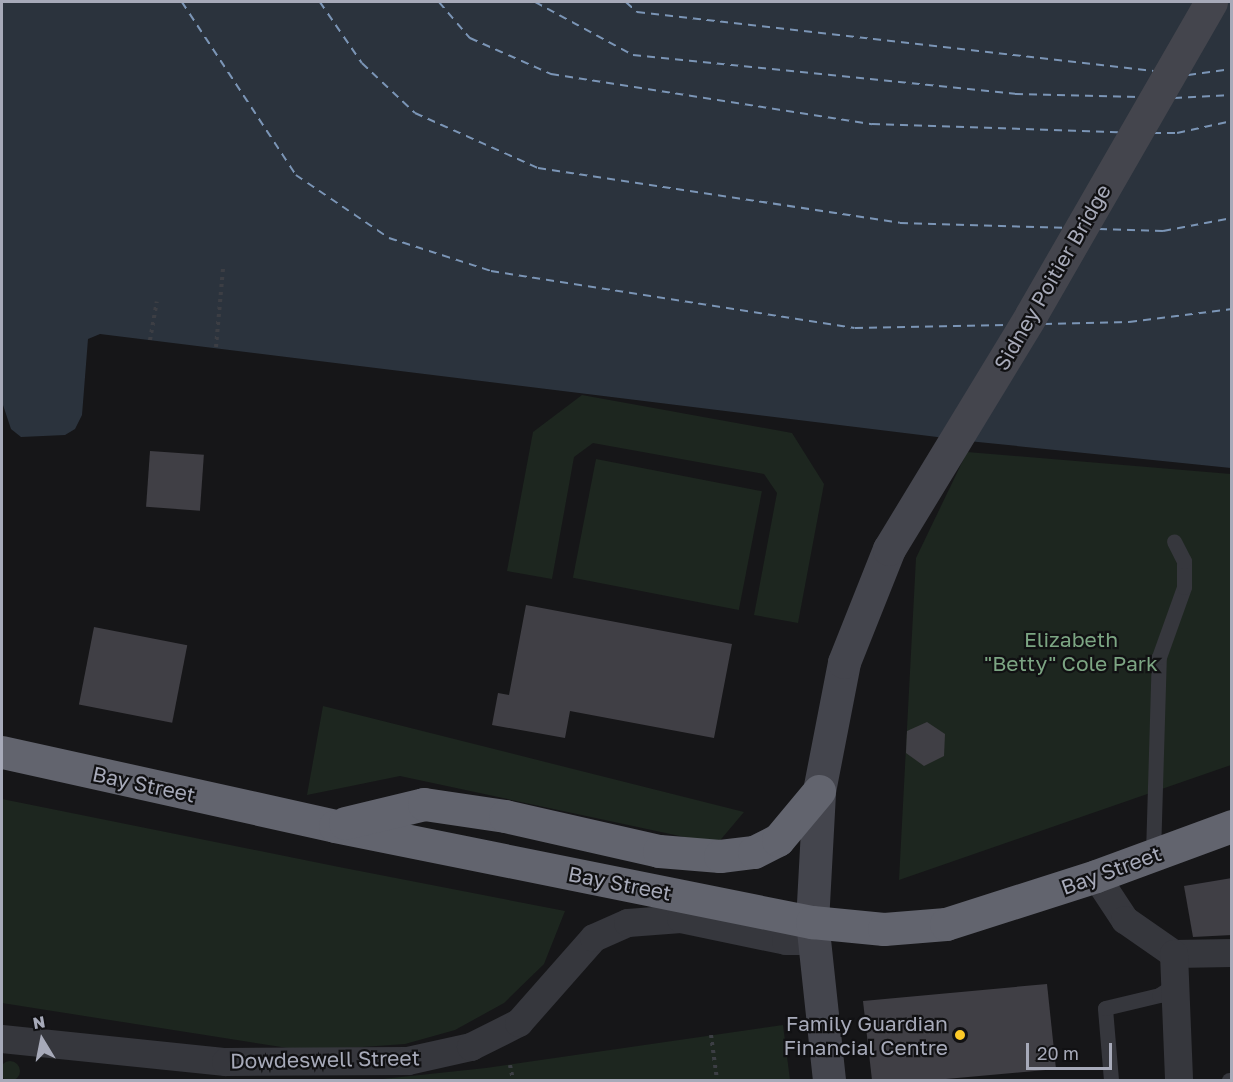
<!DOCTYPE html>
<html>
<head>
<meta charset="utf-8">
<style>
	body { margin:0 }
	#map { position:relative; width:1233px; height:1082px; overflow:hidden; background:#161618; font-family:"Golos Text",sans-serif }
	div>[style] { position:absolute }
	.green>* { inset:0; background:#1d261f; transform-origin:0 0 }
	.round { border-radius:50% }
	.water>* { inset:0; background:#2b333d }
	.ferry>* { height:1.5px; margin-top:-0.75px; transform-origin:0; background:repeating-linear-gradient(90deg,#7b95b6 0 8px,transparent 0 14px) }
	.building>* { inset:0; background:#403f45; transform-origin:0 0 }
	.path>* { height:4px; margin-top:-2px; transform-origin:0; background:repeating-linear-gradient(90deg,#3c3e44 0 3px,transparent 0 7.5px) }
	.lane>* { height:15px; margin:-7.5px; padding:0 7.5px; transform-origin:7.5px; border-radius:7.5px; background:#36373d }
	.street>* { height:28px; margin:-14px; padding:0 14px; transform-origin:14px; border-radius:14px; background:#36373d }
	.secondary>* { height:33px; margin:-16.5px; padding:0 16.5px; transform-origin:16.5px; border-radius:16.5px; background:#44454d }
	.highway>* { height:33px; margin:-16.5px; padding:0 16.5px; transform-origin:16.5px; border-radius:16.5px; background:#62646e }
	.dots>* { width:16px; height:16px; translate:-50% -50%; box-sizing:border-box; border:3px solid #111113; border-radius:50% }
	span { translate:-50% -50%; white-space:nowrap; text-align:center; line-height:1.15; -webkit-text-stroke:4.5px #111113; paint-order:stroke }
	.street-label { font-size:21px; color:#a7aab9 }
	.park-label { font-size:21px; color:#7ca583 }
	.poi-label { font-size:21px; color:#a7aab9 }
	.right { translate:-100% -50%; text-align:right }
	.frame { position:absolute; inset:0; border:3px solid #a7aab9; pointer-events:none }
	.north { position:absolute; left:12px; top:1010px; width:60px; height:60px; -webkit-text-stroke:4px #111113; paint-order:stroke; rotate:350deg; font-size:16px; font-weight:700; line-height:24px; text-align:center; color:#a7aab9 }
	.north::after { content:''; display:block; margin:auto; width:21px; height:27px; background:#a7aab9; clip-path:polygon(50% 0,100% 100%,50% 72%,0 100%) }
	.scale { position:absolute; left:1026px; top:1043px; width:86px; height:27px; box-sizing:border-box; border:3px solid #a7aab9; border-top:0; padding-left:8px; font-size:18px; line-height:21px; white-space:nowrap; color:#a7aab9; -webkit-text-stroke:4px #111113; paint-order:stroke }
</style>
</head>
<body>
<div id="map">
	<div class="green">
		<div style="clip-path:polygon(582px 395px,792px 433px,824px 484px,798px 623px,754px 615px,777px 493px,764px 474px,593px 443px,574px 457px,552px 579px,507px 571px,533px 432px)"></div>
		<div style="clip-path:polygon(967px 452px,1231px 474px,1231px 765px,899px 880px,916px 558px)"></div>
		<div style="left:596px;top:459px;width:169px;height:121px;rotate:11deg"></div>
		<div style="clip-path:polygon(323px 706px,744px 812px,717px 844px,400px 776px,307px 795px)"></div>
		<div style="clip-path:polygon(2px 799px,339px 867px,565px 911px,544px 964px,504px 1003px,455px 1030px,405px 1044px,307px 1051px,2px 1003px)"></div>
		<div style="clip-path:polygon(783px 1025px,790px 1080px,373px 1080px,486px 1068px)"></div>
		<div class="round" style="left:0;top:1061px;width:20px;height:20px"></div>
	</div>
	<div class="water">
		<div style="clip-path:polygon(2px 2px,1231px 2px,1231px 468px,978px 442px,100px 334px,88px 339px,82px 415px,75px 429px,65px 435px,21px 437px,11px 429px,2px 402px)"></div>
	</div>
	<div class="ferry">
		<div style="left:182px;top:2px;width:207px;rotate:56.6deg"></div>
		<div style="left:296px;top:175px;width:112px;rotate:34.1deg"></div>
		<div style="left:389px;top:238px;width:107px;rotate:17.9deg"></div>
		<div style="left:491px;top:271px;width:368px;rotate:8.9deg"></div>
		<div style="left:855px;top:328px;width:151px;rotate:-1.1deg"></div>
		<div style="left:320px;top:2px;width:74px;rotate:55.5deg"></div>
		<div style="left:362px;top:63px;width:73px;rotate:43.3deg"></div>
		<div style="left:415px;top:113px;width:135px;rotate:24.1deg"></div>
		<div style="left:538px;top:168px;width:366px;rotate:8.6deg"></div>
		<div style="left:900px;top:223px;width:164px;rotate:1.7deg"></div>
		<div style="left:439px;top:2px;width:48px;rotate:49.3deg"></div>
		<div style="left:470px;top:38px;width:89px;rotate:24deg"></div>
		<div style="left:551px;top:74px;width:325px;rotate:8.9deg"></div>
		<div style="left:872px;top:124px;width:246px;rotate:1.9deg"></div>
		<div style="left:535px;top:2px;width:111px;rotate:28.4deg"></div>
		<div style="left:633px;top:55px;width:384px;rotate:5.8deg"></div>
		<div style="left:1015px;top:94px;width:124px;rotate:1.4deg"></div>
		<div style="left:626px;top:2px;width:15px;rotate:42deg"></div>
		<div style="left:637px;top:12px;width:520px;rotate:6.51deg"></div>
		<div style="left:1188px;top:75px;width:44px;rotate:-7.8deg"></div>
		<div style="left:1174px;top:98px;width:58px;rotate:-3deg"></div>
		<div style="left:1153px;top:133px;width:24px"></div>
		<div style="left:1177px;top:133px;width:56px;rotate:-12.3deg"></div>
		<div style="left:1099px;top:229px;width:64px;rotate:1.8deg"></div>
		<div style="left:1163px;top:231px;width:70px;rotate:-10.7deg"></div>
		<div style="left:1044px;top:324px;width:85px;rotate:-1.3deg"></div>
		<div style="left:1129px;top:322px;width:104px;rotate:-7.2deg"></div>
	</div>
	<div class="building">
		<div style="left:150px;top:451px;width:54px;height:56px;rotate:4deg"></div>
		<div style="clip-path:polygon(526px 605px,732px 644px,714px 738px,570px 711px,565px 738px,492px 725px,498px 693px,509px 695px)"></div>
		<div style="left:94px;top:627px;width:95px;height:79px;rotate:11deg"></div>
		<div style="clip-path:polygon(927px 722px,945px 734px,944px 756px,924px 766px,906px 753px,907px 731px)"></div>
		<div style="clip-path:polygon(1232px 878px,1232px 935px,1193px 937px,1184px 886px)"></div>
		<div style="clip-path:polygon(1047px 984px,1056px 1069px,935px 1080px,872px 1080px,863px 1001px)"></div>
	</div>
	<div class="path">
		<div style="left:150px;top:340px;width:39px;rotate:-80deg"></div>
		<div style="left:216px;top:347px;width:79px;rotate:-84.9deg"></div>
		<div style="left:711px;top:1035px;width:45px;rotate:82.4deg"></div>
		<div style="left:510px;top:1065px;width:15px;rotate:79deg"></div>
	</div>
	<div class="lane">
		<div style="left:1153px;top:854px;width:197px;rotate:-88.3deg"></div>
		<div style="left:1159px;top:657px;width:74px;rotate:-70.3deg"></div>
		<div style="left:1184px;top:587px;width:26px;rotate:-90deg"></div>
		<div style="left:1184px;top:561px;width:22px;rotate:-117deg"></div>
		<div style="left:1111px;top:1080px;width:72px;rotate:-94.8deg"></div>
		<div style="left:1105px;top:1008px;width:56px;rotate:-13.5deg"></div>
		<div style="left:1159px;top:995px;width:20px;rotate:-33deg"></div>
		<div style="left:1229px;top:1080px;width:3px"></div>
	</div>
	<div class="street">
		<div style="left:1096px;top:876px;width:53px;rotate:56.6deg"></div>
		<div style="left:1125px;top:920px;width:60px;rotate:34.8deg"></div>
		<div style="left:1174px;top:954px;width:58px;rotate:-1deg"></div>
		<div style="left:1174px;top:954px;width:126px;rotate:87.7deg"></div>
		<div style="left:2px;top:1039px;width:225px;rotate:5.9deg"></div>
		<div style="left:226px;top:1062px;width:182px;rotate:-0.3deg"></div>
		<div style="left:408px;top:1061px;width:65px;rotate:-12.5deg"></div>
		<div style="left:471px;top:1047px;width:54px;rotate:-26.6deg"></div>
		<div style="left:519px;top:1023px;width:113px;rotate:-48.6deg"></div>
		<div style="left:594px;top:938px;width:37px;rotate:-24deg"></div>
		<div style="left:628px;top:923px;width:53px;rotate:-4.3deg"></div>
		<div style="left:681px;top:919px;width:107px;rotate:11.8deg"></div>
		<div style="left:786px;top:941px;width:27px"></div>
	</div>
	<div class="secondary">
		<div style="left:829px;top:1080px;width:159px;rotate:-96.1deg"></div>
		<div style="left:812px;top:922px;width:131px;rotate:-86.9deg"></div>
		<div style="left:819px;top:791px;width:131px;rotate:-79deg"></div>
		<div style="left:844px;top:662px;width:122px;rotate:-68.3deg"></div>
		<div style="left:889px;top:549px;width:274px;rotate:-58.7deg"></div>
		<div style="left:1031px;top:315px;width:361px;rotate:-60.1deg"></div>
	</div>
	<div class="highway">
		<div style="left:2px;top:752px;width:341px;rotate:12.5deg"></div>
		<div style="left:335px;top:826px;width:487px;rotate:11.4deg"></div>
		<div style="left:812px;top:922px;width:72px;rotate:5.6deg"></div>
		<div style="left:884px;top:929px;width:62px;rotate:-4.6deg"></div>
		<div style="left:946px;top:924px;width:157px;rotate:-17.7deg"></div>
		<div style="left:1096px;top:876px;width:145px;rotate:-20.2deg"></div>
		<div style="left:345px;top:823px;width:81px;rotate:-13.5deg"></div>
		<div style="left:424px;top:804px;width:82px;rotate:8.4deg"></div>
		<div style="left:505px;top:816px;width:158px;rotate:12.8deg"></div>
		<div style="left:659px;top:851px;width:61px;rotate:4.7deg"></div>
		<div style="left:720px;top:856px;width:34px;rotate:-7deg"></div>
		<div style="left:754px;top:852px;width:27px;rotate:-27deg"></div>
		<div style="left:778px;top:840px;width:64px;rotate:-50.1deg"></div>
	</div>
	<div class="dots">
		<div style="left:960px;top:1035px;background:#fdca28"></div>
	</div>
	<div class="street-label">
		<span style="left:1052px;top:277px;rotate:-60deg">Sidney Poitier Bridge</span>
		<span style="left:144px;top:784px;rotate:12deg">Bay Street</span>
		<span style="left:1111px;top:870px;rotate:-20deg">Bay Street</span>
		<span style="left:620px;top:883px;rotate:11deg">Bay Street</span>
		<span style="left:325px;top:1059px;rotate:-1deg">Dowdeswell Street</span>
	</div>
	<div class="park-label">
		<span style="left:1071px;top:651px">Elizabeth<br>"Betty" Cole Park</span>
	</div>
	<div class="poi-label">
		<span class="right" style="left:948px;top:1035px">Family Guardian<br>Financial Centre</span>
	</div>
	<div class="frame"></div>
	<div class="north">N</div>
	<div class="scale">20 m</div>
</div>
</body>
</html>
